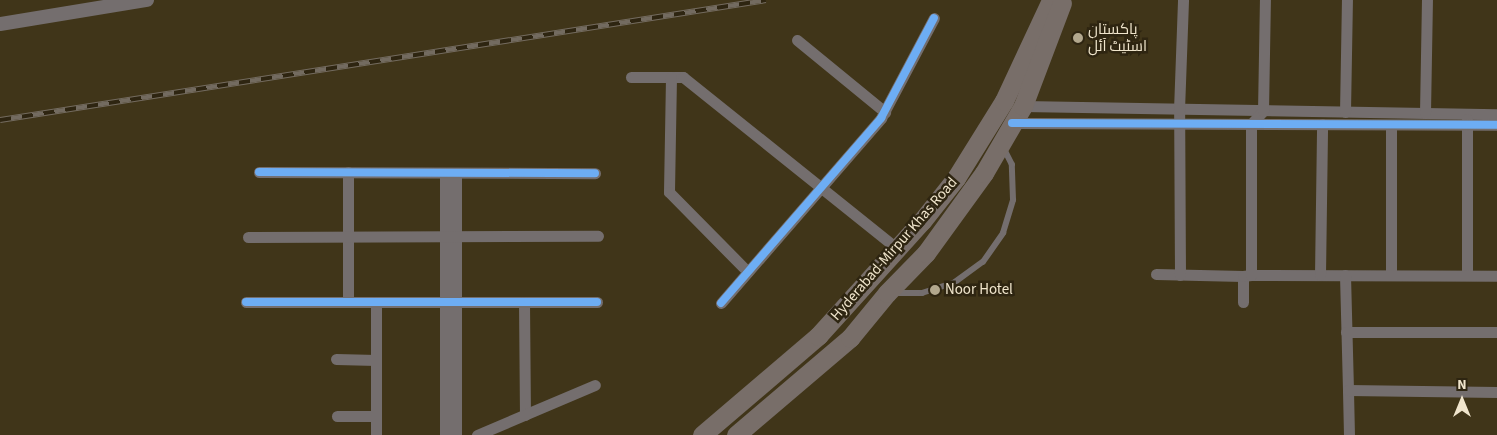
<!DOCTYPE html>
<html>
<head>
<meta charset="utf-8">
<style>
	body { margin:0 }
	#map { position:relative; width:1497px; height:435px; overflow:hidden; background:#403519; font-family:"Source Sans 3",Cairo,sans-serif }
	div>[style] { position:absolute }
	.service>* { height:5.5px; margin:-2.75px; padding:0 2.75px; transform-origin:2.75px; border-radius:2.75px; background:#746e6e }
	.minor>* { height:11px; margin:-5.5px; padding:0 5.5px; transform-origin:5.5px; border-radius:5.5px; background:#746e6e }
	.tertiary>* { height:14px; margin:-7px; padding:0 7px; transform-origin:7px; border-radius:7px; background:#746e6e }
	.trunk>* { height:19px; margin:-9.5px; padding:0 9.5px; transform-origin:9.5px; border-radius:9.5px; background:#786e69 }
	.rail>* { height:5.5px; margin-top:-2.75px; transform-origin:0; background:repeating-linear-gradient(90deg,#2e2511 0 11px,#736b60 0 22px); box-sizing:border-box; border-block:1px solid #736b60 }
	.cycleway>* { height:8px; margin:-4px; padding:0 4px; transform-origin:4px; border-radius:4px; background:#6dadf4 }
	.dots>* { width:14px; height:14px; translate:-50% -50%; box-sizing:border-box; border:2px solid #2e2511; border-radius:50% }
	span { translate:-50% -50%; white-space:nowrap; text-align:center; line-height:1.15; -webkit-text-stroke:5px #2e2511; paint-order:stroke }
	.poi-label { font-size:15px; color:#f0e5cc }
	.left { translate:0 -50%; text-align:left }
	.street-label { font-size:15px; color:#f0e5cc }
	.north { position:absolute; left:1437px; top:375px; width:50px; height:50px; -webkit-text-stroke:4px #2e2511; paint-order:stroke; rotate:0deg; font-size:14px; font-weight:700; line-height:20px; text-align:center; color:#f0e5cc }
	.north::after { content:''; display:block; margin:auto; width:18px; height:22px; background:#f0e5cc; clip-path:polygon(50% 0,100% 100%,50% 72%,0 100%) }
</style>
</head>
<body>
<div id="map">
	<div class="service">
		<div style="left:893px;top:293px;width:29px"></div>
		<div style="left:922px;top:293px;width:35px;rotate:-18deg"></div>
		<div style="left:955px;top:282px;width:34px;rotate:-36deg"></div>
		<div style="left:983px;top:262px;width:35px;rotate:-55deg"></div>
		<div style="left:1003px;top:233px;width:34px;rotate:-73deg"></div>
		<div style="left:1013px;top:200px;width:35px;rotate:-92deg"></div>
		<div style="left:1012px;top:165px;width:20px;rotate:-117deg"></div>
	</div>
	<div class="minor">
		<div style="left:797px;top:40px;width:114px;rotate:39.3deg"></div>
		<div style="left:631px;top:77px;width:52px"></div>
		<div style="left:683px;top:77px;width:275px;rotate:38.7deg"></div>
		<div style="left:671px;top:77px;width:115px;rotate:91deg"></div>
		<div style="left:669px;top:192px;width:112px;rotate:45.4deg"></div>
		<div style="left:1023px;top:106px;width:474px;rotate:1deg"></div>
		<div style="left:1345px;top:112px;width:112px;rotate:-89deg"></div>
		<div style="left:1425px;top:113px;width:113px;rotate:-89deg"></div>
		<div style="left:1467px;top:119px;width:156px;rotate:90deg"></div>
		<div style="left:1012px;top:123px;width:485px;rotate:0.2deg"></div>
		<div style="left:1391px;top:125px;width:150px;rotate:90deg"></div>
		<div style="left:259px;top:172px;width:336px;rotate:0.2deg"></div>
		<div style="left:348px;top:172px;width:130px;rotate:90deg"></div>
		<div style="left:445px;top:173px;width:262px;rotate:90deg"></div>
		<div style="left:456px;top:173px;width:262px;rotate:90deg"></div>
		<div style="left:248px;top:237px;width:350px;rotate:-0.2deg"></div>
		<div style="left:1156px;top:274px;width:87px;rotate:1.3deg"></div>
		<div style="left:1180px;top:275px;width:165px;rotate:-90.3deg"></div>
		<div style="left:1179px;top:110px;width:110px;rotate:-87.9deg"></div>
		<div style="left:1251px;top:275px;width:246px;rotate:0.2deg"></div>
		<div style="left:1320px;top:275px;width:151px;rotate:-89.2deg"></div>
		<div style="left:1345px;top:275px;width:115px;rotate:88.5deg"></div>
		<div style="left:246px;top:302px;width:351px"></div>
		<div style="left:524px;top:302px;width:113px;rotate:89.5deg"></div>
		<div style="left:1243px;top:302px;width:26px;rotate:-90deg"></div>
		<div style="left:1243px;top:276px;width:8px;rotate:-7deg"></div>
		<div style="left:1251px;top:275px;width:151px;rotate:-90deg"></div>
		<div style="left:1251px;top:124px;width:18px;rotate:-47deg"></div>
		<div style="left:1263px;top:111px;width:111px;rotate:-89deg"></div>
		<div style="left:721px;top:303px;width:245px;rotate:-49.1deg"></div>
		<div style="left:881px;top:118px;width:113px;rotate:-62.1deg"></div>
		<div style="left:1346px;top:332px;width:151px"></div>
		<div style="left:336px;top:359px;width:40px;rotate:1.4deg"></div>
		<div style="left:337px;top:416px;width:39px"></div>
		<div style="left:376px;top:435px;width:133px;rotate:-90deg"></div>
		<div style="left:477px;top:435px;width:128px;rotate:-23deg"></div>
		<div style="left:1349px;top:435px;width:45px;rotate:-91.3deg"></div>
		<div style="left:1348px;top:390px;width:149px;rotate:0.8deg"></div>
	</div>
	<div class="tertiary">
		<div style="left:0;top:24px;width:149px;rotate:-9.3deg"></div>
	</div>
	<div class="trunk">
		<div style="left:702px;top:435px;width:153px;rotate:-40.5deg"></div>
		<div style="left:818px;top:336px;width:155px;rotate:-47.9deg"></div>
		<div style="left:922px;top:221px;width:55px;rotate:-51.7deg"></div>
		<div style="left:956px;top:178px;width:91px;rotate:-58.1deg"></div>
		<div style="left:1004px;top:101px;width:111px;rotate:-65deg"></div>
		<div style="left:736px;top:435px;width:150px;rotate:-40.4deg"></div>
		<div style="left:850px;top:338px;width:58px;rotate:-50.6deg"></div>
		<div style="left:887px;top:293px;width:56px;rotate:-45.7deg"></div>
		<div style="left:926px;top:253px;width:99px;rotate:-54.1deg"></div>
		<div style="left:984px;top:173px;width:78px;rotate:-59.8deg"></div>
		<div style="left:1023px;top:106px;width:110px;rotate:-69.3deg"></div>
	</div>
	<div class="rail">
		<div style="left:0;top:120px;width:775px;rotate:-8.9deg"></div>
	</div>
	<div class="cycleway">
		<div style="left:1012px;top:123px;width:485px;rotate:0.2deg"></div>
		<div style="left:259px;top:172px;width:336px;rotate:0.2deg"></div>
		<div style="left:246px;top:302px;width:351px"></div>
		<div style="left:721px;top:303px;width:245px;rotate:-49.1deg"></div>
		<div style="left:881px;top:118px;width:113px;rotate:-62.1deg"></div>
	</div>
	<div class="dots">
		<div style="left:1078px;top:38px;background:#b2a78d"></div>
		<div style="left:935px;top:290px;background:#b2a78d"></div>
	</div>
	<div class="poi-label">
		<span class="left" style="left:1088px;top:38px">پاکستان<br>اسٹیٹ آئل</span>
		<span class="left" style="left:945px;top:290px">Noor Hotel</span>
	</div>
	<div class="street-label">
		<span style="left:894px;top:249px;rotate:-49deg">Hyderabad-Mirpur Khas Road</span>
	</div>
	<div class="north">N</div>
</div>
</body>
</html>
